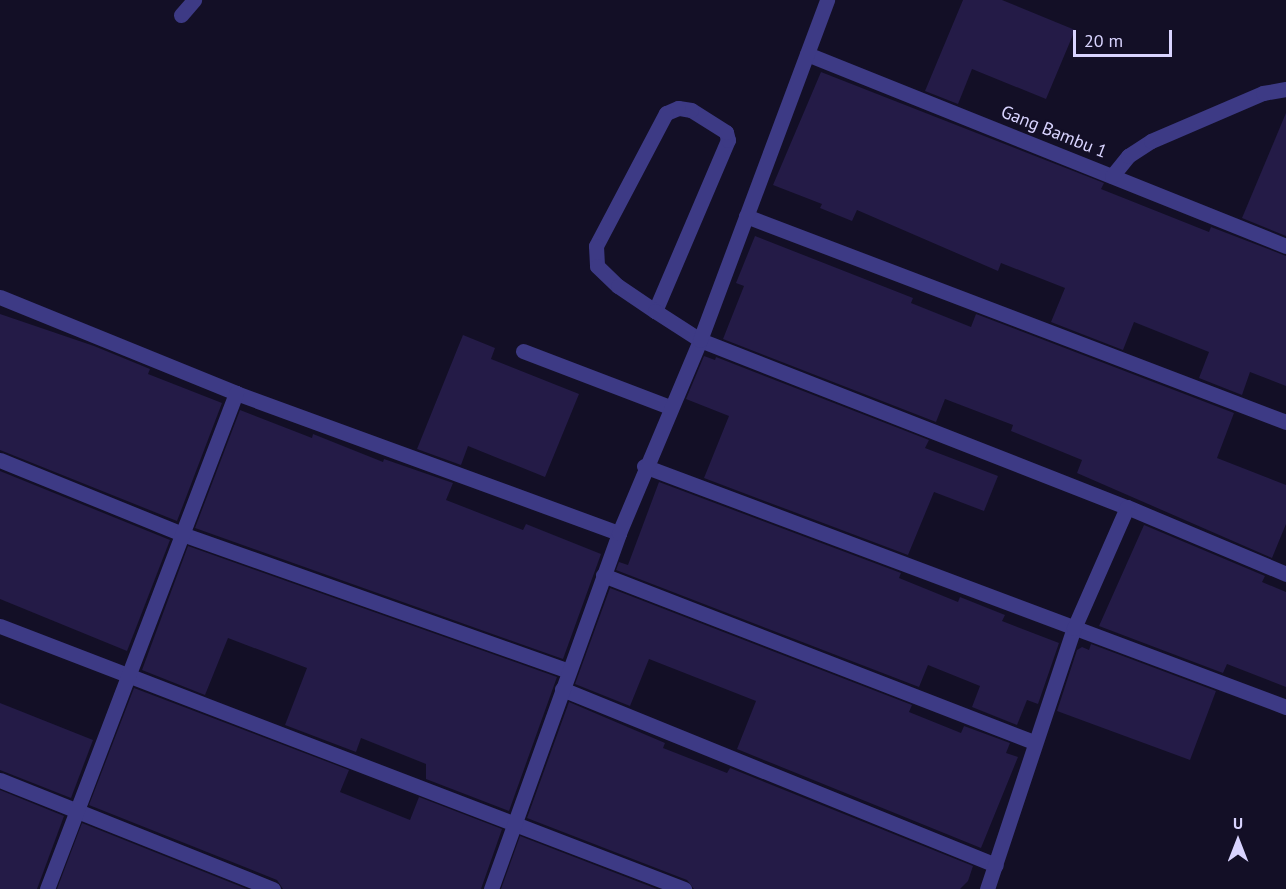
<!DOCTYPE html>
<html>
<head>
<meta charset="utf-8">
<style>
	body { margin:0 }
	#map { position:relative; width:1286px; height:889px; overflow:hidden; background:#130f26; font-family:"PT Sans",sans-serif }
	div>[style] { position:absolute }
	.building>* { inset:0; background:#241b47 }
	.service>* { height:15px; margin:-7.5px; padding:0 7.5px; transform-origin:7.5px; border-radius:7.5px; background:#3d3a85 }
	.minor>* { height:15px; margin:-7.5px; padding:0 7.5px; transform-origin:7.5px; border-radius:7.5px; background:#3d3a85 }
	span { translate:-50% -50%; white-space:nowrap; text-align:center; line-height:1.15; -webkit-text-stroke:4.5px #130f26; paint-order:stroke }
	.street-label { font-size:18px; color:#d9d4ff }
	.north { position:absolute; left:1208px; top:811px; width:60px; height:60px; -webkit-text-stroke:4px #130f26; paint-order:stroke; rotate:0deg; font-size:16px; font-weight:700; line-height:24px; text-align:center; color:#d9d4ff }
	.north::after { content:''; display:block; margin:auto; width:21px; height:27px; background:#d9d4ff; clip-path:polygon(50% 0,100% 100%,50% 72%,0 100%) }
	.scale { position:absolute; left:1073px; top:30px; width:99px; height:27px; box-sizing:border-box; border:3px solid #d9d4ff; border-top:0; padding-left:8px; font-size:18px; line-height:21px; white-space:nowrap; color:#d9d4ff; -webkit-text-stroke:4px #130f26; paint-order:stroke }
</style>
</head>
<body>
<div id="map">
	<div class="building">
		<div style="clip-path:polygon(963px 0,1002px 0,1075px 30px,1046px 99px,972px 69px,958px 104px,925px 91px)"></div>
		<div style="clip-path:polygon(821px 72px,1104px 183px,1101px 189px,1209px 232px,1211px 227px,1286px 256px,1286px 386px,1250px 372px,1242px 395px,1199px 378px,1209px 352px,1134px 322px,1123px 350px,1051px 322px,1065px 288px,1001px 263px,998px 271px,857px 210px,852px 221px,820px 208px,822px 204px,773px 185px)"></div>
		<div style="clip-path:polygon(1286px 113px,1286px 236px,1242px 218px)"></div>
		<div style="clip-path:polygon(755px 236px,913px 298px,911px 303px,971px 327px,976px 314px,1234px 413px,1217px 458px,1286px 485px,1286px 524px,1272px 558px,1077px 473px,1082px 460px,1011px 431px,1013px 425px,945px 399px,936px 422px,723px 339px,744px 286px,736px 283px)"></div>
		<div style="clip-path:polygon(0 314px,94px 346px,150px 369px,148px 374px,222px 403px,177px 521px,0 450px)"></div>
		<div style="clip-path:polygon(463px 335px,495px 348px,491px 359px,579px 394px,545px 477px,468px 446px,461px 465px,417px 449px)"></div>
		<div style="clip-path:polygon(704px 356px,715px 360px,716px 357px,929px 440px,925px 448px,998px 476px,984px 511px,934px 492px,908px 555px,704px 478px,729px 416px,686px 399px)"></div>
		<div style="clip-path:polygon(240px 410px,312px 438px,313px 434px,383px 462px,384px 459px,453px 483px,446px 500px,523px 530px,526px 524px,601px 554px,563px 659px,195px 528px)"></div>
		<div style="clip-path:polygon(0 471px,170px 540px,127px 651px,0 599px)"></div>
		<div style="clip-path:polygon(659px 482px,901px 573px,899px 578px,958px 602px,960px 597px,1005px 615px,1002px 621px,1059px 643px,1038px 704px,1027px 700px,1017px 725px,972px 707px,980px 686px,928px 665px,919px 687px,616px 570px,619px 562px,628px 565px)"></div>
		<div style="clip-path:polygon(1144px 525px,1265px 576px,1262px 582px,1286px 592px,1286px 687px,1227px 664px,1223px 673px,1099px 626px)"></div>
		<div style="clip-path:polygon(188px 546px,557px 677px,509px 811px,426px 779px,426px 764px,361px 738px,356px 752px,285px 725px,307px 668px,228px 638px,205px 695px,142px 670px)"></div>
		<div style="clip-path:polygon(610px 588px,912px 705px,909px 712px,961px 733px,964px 726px,1010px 743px,1006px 753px,1018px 757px,981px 848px,737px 749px,756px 701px,649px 659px,630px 706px,575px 684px)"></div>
		<div style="clip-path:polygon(1091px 644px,1216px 691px,1190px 760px,1057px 711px,1077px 650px,1082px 647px,1089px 650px)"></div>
		<div style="clip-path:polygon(134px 688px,349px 770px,340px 792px,410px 820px,419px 797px,502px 829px,481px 889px,283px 889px,277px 880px,89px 805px)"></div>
		<div style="clip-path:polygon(569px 702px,665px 743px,663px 748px,727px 773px,730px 768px,973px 866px,968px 881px,960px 889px,694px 889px,687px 880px,527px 818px)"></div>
		<div style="clip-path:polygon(0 703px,93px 740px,71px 798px,0 770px)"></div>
		<div style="clip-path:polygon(0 790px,64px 816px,37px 889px,0 889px)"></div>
		<div style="clip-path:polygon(82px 823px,247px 889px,57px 889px)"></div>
		<div style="clip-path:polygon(520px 836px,657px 889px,501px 889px)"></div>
	</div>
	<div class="service">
		<div style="left:655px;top:311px;width:186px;rotate:-66.9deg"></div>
		<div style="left:728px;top:140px;width:8px;rotate:-104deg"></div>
		<div style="left:726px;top:132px;width:41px;rotate:-147.8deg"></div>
		<div style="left:691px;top:110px;width:13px;rotate:-171deg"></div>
		<div style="left:678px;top:108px;width:13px;rotate:157deg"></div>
		<div style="left:666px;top:113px;width:150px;rotate:117.8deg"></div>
		<div style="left:596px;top:246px;width:20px;rotate:87deg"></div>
		<div style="left:597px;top:266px;width:29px;rotate:44deg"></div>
		<div style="left:618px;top:286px;width:45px;rotate:34deg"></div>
		<div style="left:655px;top:311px;width:54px;rotate:32.8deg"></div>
		<div style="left:523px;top:351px;width:157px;rotate:20.9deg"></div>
	</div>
	<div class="minor">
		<div style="left:181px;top:15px;width:20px;rotate:-49deg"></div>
		<div style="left:807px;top:54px;width:516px;rotate:21.84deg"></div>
		<div style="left:1112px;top:176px;width:26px;rotate:-51deg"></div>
		<div style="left:1128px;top:156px;width:27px;rotate:-33deg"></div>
		<div style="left:1151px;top:141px;width:122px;rotate:-23.2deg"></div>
		<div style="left:1263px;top:93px;width:23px;rotate:-10deg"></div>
		<div style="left:746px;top:216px;width:578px;rotate:20.88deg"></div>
		<div style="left:0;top:297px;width:255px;rotate:22.1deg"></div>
		<div style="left:236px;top:393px;width:408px;rotate:20.1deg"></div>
		<div style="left:700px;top:340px;width:458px;rotate:21.4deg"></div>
		<div style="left:1127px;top:507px;width:173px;rotate:22.8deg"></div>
		<div style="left:0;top:460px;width:196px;rotate:22.1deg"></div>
		<div style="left:182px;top:534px;width:410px;rotate:19.5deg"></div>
		<div style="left:644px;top:466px;width:686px;rotate:20.58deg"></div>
		<div style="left:603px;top:575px;width:462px;rotate:21.2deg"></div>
		<div style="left:0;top:626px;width:733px;rotate:21.03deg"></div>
		<div style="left:562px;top:689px;width:468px;rotate:22.1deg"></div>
		<div style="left:0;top:780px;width:294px;rotate:21.8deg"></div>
		<div style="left:47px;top:889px;width:531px;rotate:-69.14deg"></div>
		<div style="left:491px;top:889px;width:378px;rotate:-70.2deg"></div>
		<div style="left:619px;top:533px;width:209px;rotate:-67.2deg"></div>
		<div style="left:700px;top:340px;width:363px;rotate:-69.5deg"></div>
		<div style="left:987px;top:889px;width:275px;rotate:-71.6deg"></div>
		<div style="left:1074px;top:628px;width:132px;rotate:-66.3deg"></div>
	</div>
	<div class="street-label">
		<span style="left:1054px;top:132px;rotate:22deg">Gang Bambu 1</span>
	</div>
	<div class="north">U</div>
	<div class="scale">20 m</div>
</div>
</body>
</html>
